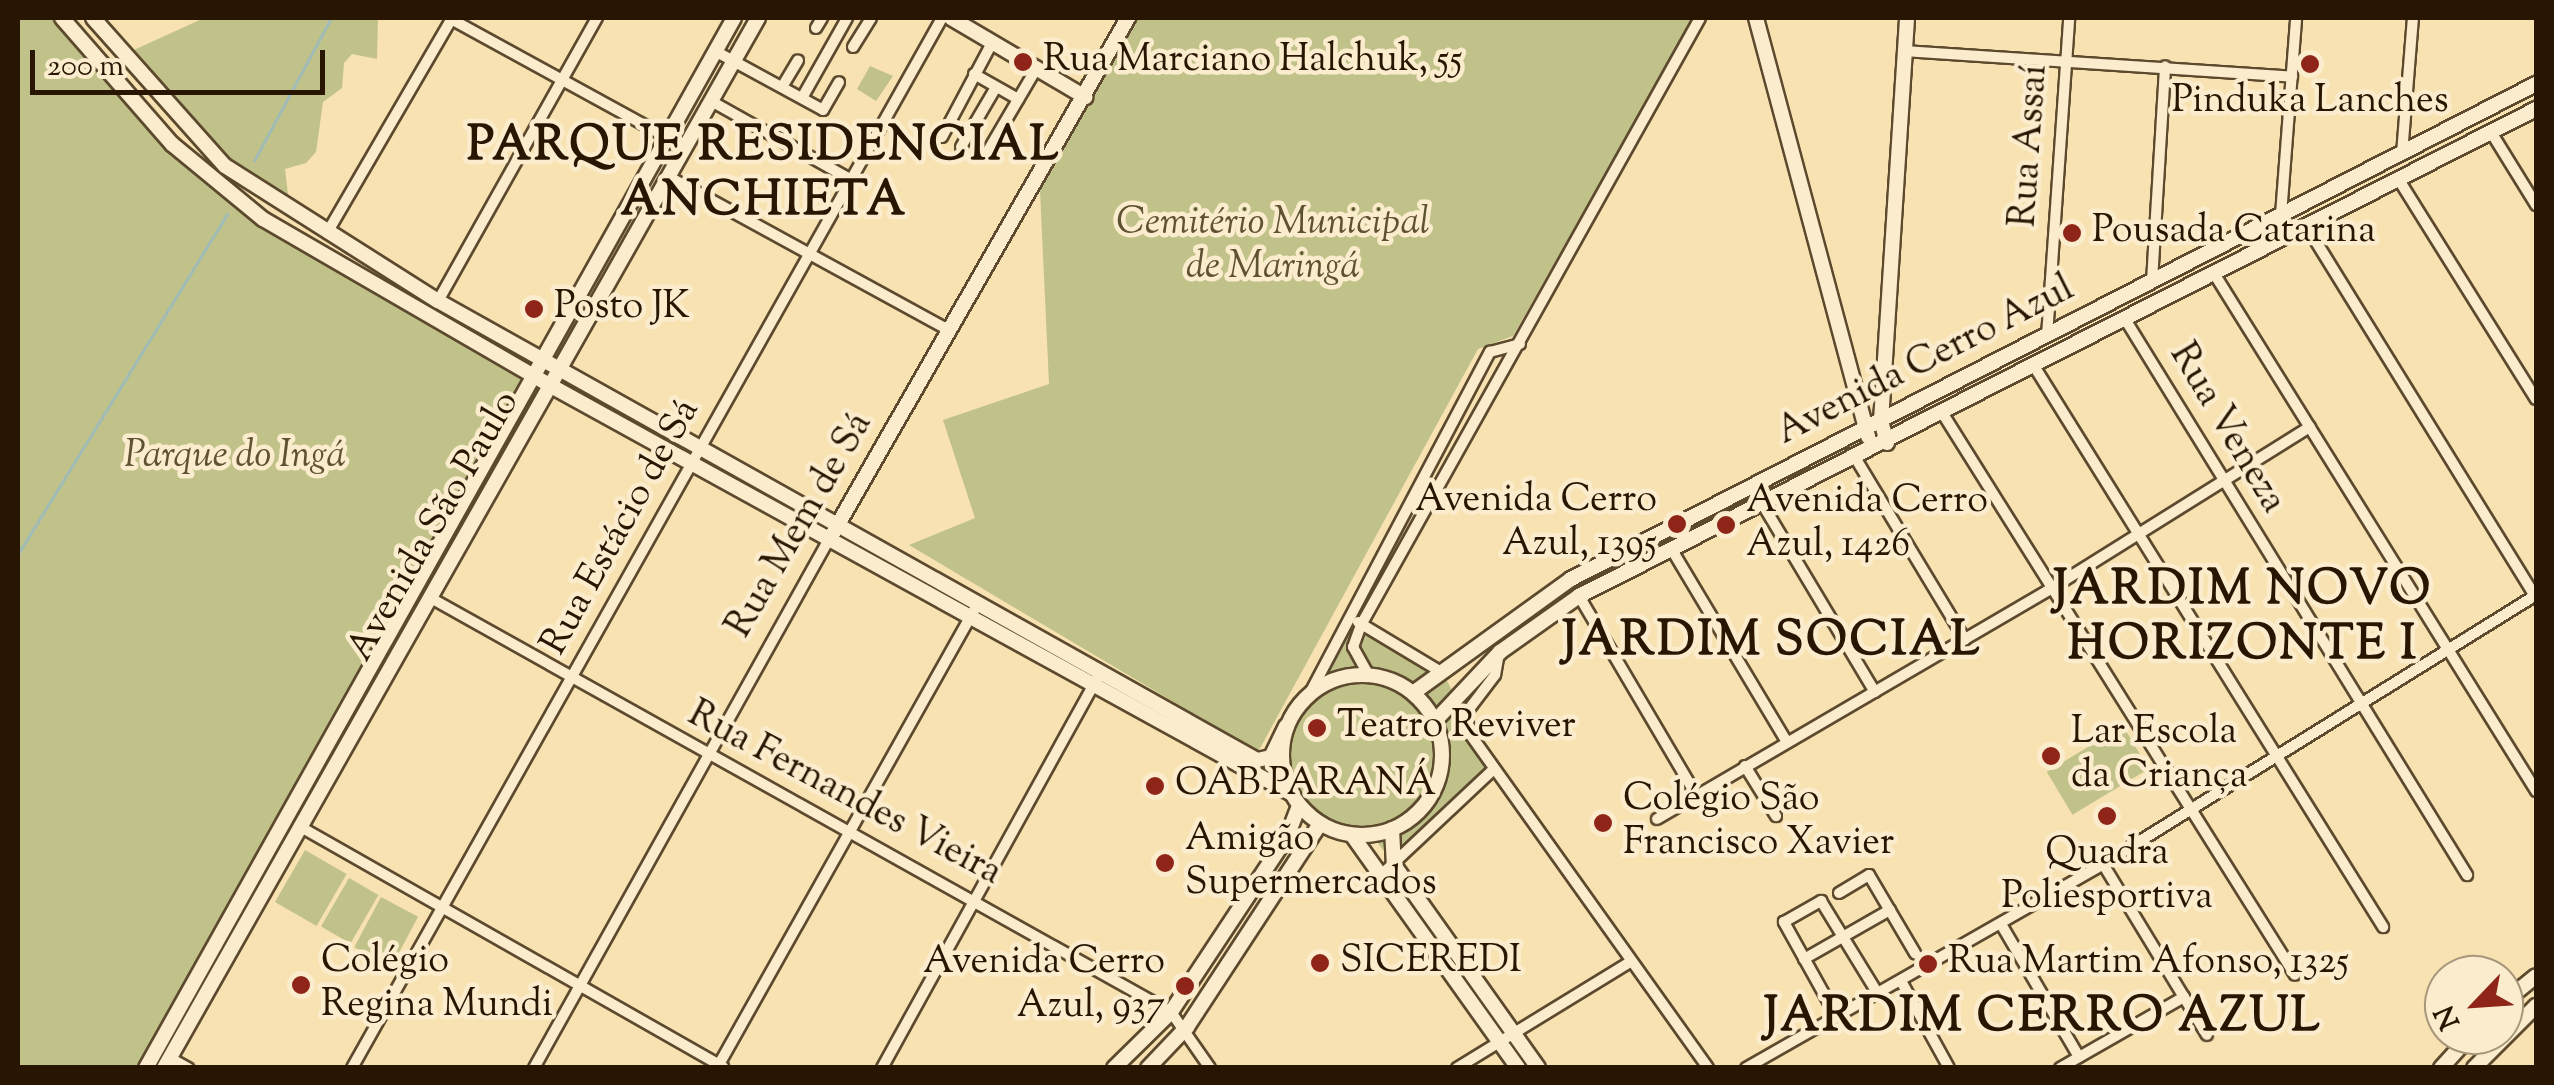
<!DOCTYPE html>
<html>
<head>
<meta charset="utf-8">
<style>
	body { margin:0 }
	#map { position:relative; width:2554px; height:1085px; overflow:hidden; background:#f8e2b1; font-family:"Sorts Mill Goudy",serif }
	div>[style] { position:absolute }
	.green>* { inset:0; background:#c0c28a; transform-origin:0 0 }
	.stream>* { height:2.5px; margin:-1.25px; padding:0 1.25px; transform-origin:1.25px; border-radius:1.25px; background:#a0bcb5 }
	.roads { filter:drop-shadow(2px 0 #5c492e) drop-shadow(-2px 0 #5c492e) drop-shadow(0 2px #5c492e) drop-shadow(0 -2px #5c492e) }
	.street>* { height:10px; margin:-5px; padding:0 5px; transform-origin:5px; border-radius:5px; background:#faeccc }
	.secondary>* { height:14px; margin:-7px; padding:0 7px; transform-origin:7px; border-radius:7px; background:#faeccc }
	.secondary>.ring { margin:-7px; padding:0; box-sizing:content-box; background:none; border:14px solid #faeccc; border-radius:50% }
	.dots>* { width:28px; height:28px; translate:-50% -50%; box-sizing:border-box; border:5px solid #faeccc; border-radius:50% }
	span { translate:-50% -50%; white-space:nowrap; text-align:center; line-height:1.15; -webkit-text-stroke:9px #faeccc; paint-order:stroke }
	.poi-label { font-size:38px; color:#281602 }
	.left { translate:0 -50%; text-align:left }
	.right { translate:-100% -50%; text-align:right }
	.street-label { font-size:38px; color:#281602 }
	.park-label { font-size:38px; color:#5d5232; font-style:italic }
	.district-label { font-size:48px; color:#281602; font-weight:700; letter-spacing:2.5px }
	.frame { position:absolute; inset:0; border:20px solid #281602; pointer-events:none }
	.north { position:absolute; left:2424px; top:955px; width:100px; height:100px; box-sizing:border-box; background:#faeccc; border:2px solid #a6967b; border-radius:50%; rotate:245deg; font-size:28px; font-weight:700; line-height:40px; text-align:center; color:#281602 }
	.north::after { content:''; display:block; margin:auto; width:35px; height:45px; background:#8f2418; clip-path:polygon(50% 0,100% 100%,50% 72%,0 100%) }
	.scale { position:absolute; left:30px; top:50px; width:295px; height:45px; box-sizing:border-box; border:5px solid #281602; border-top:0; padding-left:12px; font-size:30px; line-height:35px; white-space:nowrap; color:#281602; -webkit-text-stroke:8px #faeccc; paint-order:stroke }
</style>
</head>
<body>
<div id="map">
	<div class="green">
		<div style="clip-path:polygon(18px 18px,59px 18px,220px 188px,531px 378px,138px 1067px,18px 1067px)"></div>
		<div style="clip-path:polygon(204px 18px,378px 18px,377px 59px,352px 54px,344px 63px,342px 88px,323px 102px,316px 152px,306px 163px,285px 169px,290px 211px,226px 164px,125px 54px)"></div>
		<div style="clip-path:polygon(1137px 18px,1693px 18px,1513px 336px,1478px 349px,1258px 752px,909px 545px,975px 518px,943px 420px,1049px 384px,1040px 191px)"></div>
		<div style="clip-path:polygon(870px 66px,893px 76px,876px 101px,857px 89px)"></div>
		<div style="clip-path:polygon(1348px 615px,1443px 673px,1493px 770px,1394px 865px,1372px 835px,1336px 831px,1311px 817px,1283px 773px,1286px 726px)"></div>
		<div style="left:2123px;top:726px;width:50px;height:89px;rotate:59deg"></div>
		<div style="left:305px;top:850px;width:48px;height:60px;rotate:30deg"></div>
		<div style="left:349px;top:878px;width:34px;height:56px;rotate:30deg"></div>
		<div style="left:381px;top:897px;width:42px;height:57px;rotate:28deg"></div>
	</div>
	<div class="stream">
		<div style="left:254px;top:161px;width:162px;rotate:-61.7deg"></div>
		<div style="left:18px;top:554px;width:399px;rotate:-58.4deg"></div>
	</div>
	<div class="roads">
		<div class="street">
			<div style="left:451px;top:19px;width:247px;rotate:28.7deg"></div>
			<div style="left:816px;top:28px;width:12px;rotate:-59deg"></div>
			<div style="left:853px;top:47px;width:34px;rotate:-58deg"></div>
			<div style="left:715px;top:51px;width:123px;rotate:28.6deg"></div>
			<div style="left:823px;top:110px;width:32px;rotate:-60deg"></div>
			<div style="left:1905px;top:51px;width:388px;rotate:3.8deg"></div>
			<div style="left:974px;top:74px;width:51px;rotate:29.6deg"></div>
			<div style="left:782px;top:87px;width:31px;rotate:-59deg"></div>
			<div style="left:802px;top:98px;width:92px;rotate:-60.6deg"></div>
			<div style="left:711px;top:101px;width:159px;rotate:29.3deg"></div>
			<div style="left:2491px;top:132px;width:86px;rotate:58.3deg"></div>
			<div style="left:942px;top:137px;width:106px;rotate:-62deg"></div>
			<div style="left:961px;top:147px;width:69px;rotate:-59.7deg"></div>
			<div style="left:2402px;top:154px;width:136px;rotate:-85.4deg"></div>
			<div style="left:985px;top:156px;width:101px;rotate:-59.6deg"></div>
			<div style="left:669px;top:177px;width:320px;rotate:28.7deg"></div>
			<div style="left:2399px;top:180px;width:258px;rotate:58deg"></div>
			<div style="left:2281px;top:215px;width:198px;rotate:-85.6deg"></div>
			<div style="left:2307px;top:227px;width:436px;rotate:58.3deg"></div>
			<div style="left:327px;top:233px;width:249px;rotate:-59.8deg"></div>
			<div style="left:2215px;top:275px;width:608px;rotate:58.11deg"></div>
			<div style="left:2152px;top:281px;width:215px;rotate:-86.5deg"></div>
			<div style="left:438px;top:301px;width:325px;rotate:-60.7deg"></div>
			<div style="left:2125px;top:319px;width:653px;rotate:58.4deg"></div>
			<div style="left:2047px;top:336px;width:319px;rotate:-86deg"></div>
			<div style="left:2034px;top:366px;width:661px;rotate:58.11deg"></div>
			<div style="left:1943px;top:414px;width:662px;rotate:57.89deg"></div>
			<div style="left:1856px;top:459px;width:211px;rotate:58.9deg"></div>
			<div style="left:1763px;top:505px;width:218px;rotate:59.1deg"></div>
			<div style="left:1672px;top:550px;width:224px;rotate:59.1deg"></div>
			<div style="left:1579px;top:596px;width:231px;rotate:59.5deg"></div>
			<div style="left:429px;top:597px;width:850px;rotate:29.22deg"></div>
			<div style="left:1171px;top:1012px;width:68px;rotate:55.1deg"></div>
			<div style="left:1358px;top:622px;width:99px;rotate:31deg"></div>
			<div style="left:1499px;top:653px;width:22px;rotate:100deg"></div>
			<div style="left:1495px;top:675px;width:48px;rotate:127.3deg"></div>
			<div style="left:1466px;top:713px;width:21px;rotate:79deg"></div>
			<div style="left:1470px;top:734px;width:410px;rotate:54.5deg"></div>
			<div style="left:1368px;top:674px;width:31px;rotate:-119deg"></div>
			<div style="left:1353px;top:647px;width:23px;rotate:-70deg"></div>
			<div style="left:1361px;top:625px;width:695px;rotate:-60.82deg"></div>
			<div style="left:1310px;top:693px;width:386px;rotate:-62.2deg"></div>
			<div style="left:1490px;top:352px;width:31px;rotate:-15deg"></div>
			<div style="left:1745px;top:766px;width:59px;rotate:58.2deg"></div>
			<div style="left:1657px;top:819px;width:458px;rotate:-30.3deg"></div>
			<div style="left:2052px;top:588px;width:304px;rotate:-32deg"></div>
			<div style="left:299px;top:826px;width:488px;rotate:29.6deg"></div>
			<div style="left:2103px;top:864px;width:200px;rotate:58.7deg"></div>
			<div style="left:1380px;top:876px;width:155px;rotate:-43.2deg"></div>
			<div style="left:1839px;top:893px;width:35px;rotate:-31deg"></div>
			<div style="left:1869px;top:875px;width:91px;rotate:59.5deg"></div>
			<div style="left:2001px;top:924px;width:154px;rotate:59.6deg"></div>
			<div style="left:1804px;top:959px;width:99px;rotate:-29.7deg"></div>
			<div style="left:1901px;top:981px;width:99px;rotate:61.1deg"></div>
			<div style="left:1829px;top:1003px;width:93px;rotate:-119.1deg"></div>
			<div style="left:1784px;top:922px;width:43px;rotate:-29.6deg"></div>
			<div style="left:1821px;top:901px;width:109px;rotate:58.5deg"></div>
			<div style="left:170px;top:1058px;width:21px;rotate:29deg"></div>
			<div style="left:352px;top:1068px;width:1204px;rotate:-60.67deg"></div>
			<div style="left:534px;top:1068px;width:603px;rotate:-60.84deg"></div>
			<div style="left:717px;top:1068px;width:531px;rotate:-60.68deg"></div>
			<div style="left:882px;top:1068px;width:444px;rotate:-61.1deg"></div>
			<div style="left:1457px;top:1068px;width:203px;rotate:-31.5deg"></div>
			<div style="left:1746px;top:1068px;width:411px;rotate:-29.7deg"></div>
			<div style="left:2103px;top:864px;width:510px;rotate:-31.85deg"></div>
			<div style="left:2060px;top:1068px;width:143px;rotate:-29.8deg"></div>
		</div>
		<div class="secondary">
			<div style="left:62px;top:18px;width:167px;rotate:48.9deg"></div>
			<div style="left:172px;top:144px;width:118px;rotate:39.5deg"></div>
			<div style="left:263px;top:219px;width:335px;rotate:30.1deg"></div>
			<div style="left:553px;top:387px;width:844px;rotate:28.84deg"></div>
			<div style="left:93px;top:18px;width:198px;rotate:48.3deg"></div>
			<div style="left:225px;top:166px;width:252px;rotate:32.4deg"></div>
			<div style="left:438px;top:301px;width:939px;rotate:29.27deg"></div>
			<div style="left:1257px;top:760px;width:14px;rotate:-12deg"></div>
			<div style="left:1271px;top:757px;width:34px;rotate:-64deg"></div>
			<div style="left:951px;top:18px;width:156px;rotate:30.5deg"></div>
			<div style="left:1756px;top:18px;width:434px;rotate:75deg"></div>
			<div style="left:1887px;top:443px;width:23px;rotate:-105deg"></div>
			<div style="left:1881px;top:421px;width:404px;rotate:-86.3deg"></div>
			<div style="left:833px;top:533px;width:594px;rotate:-60.2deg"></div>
			<div class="ring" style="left:1282px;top:675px;width:146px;height:146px"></div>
			<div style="left:1413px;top:693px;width:195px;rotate:-35.8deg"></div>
			<div style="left:1571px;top:579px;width:1085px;rotate:-27.16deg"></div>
			<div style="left:1435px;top:721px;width:95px;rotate:-46.7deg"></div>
			<div style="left:1500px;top:652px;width:97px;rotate:-35.3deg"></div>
			<div style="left:1579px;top:596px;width:1074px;rotate:-26.97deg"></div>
			<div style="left:1392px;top:829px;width:36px;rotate:87deg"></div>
			<div style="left:1394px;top:865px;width:249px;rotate:54.6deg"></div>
			<div style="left:1352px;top:835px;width:286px;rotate:54.5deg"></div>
			<div style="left:2504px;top:1002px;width:41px;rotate:-39.1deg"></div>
			<div style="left:146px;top:1068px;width:1203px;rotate:-60.75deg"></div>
			<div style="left:164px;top:1068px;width:1206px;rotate:-60.5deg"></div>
			<div style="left:1114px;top:1068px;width:80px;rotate:-44.5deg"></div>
			<div style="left:1171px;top:1012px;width:210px;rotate:-56.5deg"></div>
			<div style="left:1287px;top:837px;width:34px;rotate:-69deg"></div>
			<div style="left:1148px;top:1068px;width:57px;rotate:-46.4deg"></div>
			<div style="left:1187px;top:1027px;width:243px;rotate:-56.8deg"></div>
			<div style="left:2441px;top:1068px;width:45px;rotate:-47.7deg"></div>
			<div style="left:2474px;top:1068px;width:88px;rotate:-45deg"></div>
		</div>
	</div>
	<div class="dots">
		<div style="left:1023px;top:62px;background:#8f2418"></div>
		<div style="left:2310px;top:64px;background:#8f2418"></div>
		<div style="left:2072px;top:233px;background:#8f2418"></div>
		<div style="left:534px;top:309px;background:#8f2418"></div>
		<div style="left:1677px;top:524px;background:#8f2418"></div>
		<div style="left:1726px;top:525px;background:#8f2418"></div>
		<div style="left:1317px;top:728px;background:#8f2418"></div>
		<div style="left:2051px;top:756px;background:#8f2418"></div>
		<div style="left:1155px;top:786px;background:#8f2418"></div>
		<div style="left:2107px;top:816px;background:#8f2418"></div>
		<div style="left:1603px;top:823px;background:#8f2418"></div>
		<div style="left:1165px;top:863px;background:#8f2418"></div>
		<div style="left:1320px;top:963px;background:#8f2418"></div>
		<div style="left:1928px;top:964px;background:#8f2418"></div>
		<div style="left:301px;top:985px;background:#8f2418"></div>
		<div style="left:1185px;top:986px;background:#8f2418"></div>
	</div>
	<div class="poi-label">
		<span class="left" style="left:1043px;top:62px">Rua Marciano Halchuk, 55</span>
		<span style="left:2310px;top:103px">Pinduka Lanches</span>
		<span class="left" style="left:2092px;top:233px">Pousada Catarina</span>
		<span class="left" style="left:554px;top:309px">Posto JK</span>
		<span class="right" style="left:1657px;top:524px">Avenida Cerro<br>Azul, 1395</span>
		<span class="left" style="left:1746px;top:525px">Avenida Cerro<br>Azul, 1426</span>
		<span class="left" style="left:1337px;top:728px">Teatro Reviver</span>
		<span class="left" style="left:2071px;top:756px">Lar Escola<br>da Criança</span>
		<span class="left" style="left:1175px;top:786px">OAB PARANÁ</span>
		<span class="left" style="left:1623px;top:823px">Colégio São<br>Francisco Xavier</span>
		<span class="left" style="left:1185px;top:863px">Amigão<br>Supermercados</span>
		<span style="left:2107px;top:877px">Quadra<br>Poliesportiva</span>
		<span class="left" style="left:321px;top:985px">Colégio<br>Regina Mundi</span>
		<span class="left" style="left:1340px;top:963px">SICEREDI</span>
		<span class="right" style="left:1165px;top:986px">Avenida Cerro<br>Azul, 937</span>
		<span class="left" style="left:1948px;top:964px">Rua Martim Afonso, 1325</span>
	</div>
	<div class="street-label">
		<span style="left:2031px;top:146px;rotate:-86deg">Rua Assaí</span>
		<span style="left:1926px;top:362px;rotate:-27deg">Avenida Cerro Azul</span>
		<span style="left:2226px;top:429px;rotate:59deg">Rua Veneza</span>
		<span style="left:801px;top:526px;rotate:-60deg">Rua Mem de Sá</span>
		<span style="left:435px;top:527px;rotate:-60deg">Avenida São Paulo</span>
		<span style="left:622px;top:528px;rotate:-61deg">Rua Estácio de Sá</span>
		<span style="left:844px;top:795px;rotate:28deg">Rua Fernandes Vieira</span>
	</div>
	<div class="park-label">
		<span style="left:1273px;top:247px">Cemitério Municipal<br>de Maringá</span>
		<span style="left:235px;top:458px">Parque do Ingá</span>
	</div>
	<div class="district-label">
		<span style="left:764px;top:175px">PARQUE RESIDENCIAL<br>ANCHIETA</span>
		<span style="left:2243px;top:619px">JARDIM NOVO<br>HORIZONTE I</span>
		<span style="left:1772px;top:643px">JARDIM SOCIAL</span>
		<span style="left:2043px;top:1019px">JARDIM CERRO AZUL</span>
	</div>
	<div class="frame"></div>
	<div class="north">N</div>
	<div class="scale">200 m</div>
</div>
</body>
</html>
